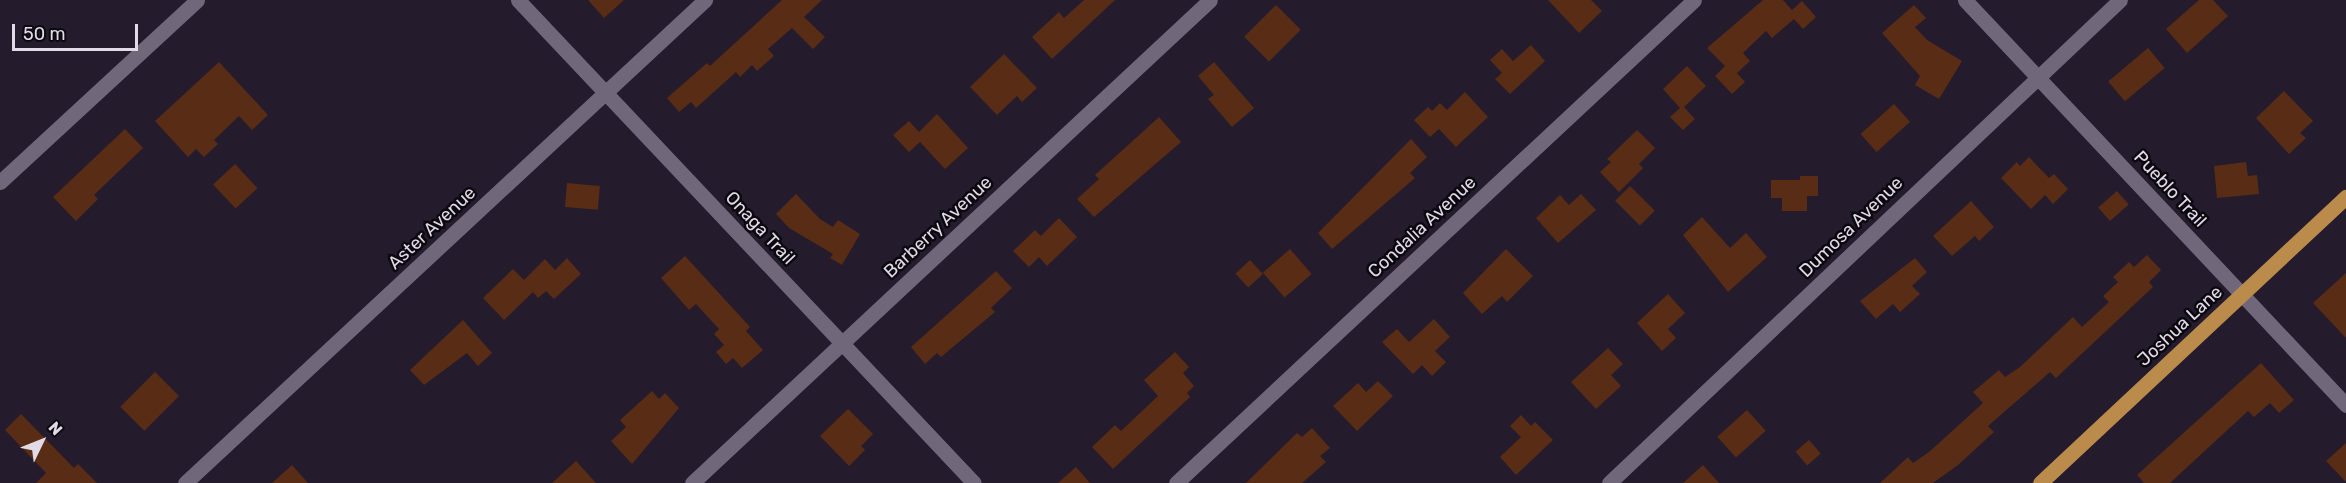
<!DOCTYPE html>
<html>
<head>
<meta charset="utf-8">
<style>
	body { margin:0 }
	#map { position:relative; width:2346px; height:483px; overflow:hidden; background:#241b2c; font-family:Rubik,sans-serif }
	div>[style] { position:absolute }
	.building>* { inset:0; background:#592c15; transform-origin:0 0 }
	.minor>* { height:15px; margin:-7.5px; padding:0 7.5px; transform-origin:7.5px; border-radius:7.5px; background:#71677b }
	.major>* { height:15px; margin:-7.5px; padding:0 7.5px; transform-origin:7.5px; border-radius:7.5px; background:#bb8b4c }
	span { translate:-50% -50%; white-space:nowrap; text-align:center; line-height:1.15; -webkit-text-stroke:5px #0b080f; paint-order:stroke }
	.street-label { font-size:18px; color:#e1dbe7 }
	.north { position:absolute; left:12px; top:411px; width:60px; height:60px; -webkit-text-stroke:4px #0b080f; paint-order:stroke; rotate:47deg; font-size:16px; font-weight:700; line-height:24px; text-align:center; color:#e1dbe7 }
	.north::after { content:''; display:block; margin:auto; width:21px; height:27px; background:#e1dbe7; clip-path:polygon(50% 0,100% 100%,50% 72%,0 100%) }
	.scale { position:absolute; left:12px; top:24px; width:126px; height:27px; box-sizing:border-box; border:3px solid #e1dbe7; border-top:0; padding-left:8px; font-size:18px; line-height:21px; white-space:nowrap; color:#e1dbe7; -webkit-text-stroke:4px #0b080f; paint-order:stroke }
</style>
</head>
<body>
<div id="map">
	<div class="building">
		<div style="clip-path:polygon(588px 0,624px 0,604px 18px)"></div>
		<div style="clip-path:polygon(782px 0,822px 0,804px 17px,825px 37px,813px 49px,792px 28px,768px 49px,774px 56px,757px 71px,752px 65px,740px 77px,736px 72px,696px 108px,691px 102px,679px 112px,667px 98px,707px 63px,710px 66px)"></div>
		<div style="clip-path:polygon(1084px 0,1115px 0,1052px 59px,1032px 37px,1059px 12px,1064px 18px)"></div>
		<div style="clip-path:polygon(1548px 0,1591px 0,1602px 11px,1579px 33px)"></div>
		<div style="clip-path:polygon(1763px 0,1783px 0,1792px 10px,1802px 1px,1816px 17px,1803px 29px,1794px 19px,1772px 38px,1766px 31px,1743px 53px,1750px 61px,1737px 73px,1745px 82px,1732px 94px,1715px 76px,1725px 66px,1707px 48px)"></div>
		<div style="clip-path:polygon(2199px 0,2213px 0,2228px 16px,2187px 53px,2166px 29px)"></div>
		<div style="left:1276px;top:5px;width:35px;height:45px;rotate:45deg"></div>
		<div style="clip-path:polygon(1914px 5px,1926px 18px,1915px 27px,1927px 40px,1962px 61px,1939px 99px,1915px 85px,1920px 76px,1882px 33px)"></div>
		<div style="clip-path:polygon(1531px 45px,1545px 61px,1510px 94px,1495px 79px,1502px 73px,1490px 60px,1502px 49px,1513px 61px)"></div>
		<div style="left:2148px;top:48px;width:26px;height:52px;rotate:50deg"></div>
		<div style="clip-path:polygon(1004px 54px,1037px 88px,1022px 102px,1017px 96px,997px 115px,970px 87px)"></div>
		<div style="clip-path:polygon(219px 62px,268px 115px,252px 130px,239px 116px,214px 140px,218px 144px,204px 157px,196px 149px,188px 157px,155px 121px)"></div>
		<div style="clip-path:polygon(1214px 62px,1254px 108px,1232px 127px,1208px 99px,1214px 95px,1198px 76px)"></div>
		<div style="clip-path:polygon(1687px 66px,1706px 86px,1684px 107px,1695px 119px,1683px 130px,1670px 117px,1680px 108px,1663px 89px)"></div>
		<div style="clip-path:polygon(2284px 91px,2313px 121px,2300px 133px,2306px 138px,2289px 154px,2256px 118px)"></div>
		<div style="clip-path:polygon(1465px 92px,1488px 117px,1456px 147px,1439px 129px,1430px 137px,1414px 120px,1428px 107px,1432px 111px,1440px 103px,1447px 110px)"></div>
		<div style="left:1894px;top:104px;width:24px;height:45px;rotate:48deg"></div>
		<div style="clip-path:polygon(937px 114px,968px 148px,945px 169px,920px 142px,909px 152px,893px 135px,909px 121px,919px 132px)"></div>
		<div style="clip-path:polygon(1159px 117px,1181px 142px,1094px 217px,1077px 199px,1099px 179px,1095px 175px)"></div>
		<div style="clip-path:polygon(125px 129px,143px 148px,94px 195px,98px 199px,76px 221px,53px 197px)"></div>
		<div style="clip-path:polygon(1637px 130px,1655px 148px,1639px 164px,1643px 168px,1619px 192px,1600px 172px,1611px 162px,1607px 159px)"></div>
		<div style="clip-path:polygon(1411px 139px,1427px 157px,1410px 173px,1415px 178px,1332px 249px,1318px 233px)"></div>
		<div style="clip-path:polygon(2029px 157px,2049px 178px,2054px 174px,2068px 189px,2053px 204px,2045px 195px,2031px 209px,2001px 178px,2017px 162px,2020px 166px)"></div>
		<div style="clip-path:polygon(2246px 162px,2248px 176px,2257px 175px,2259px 194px,2217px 198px,2214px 166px)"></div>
		<div style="left:235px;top:164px;width:33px;height:30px;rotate:47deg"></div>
		<div style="clip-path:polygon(1800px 176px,1818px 176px,1818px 196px,1807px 196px,1807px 211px,1782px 211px,1782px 198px,1771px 198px,1771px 180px,1800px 180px)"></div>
		<div style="left:567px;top:183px;width:33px;height:24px;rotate:5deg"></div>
		<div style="left:1630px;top:186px;width:35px;height:21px;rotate:45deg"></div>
		<div style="left:2117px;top:191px;width:18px;height:25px;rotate:49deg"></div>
		<div style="clip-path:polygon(796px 194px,820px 219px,833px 227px,838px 220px,860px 234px,842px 265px,830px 258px,833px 254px,789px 228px,776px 214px)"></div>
		<div style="clip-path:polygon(1581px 194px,1596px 210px,1558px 243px,1536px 218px,1560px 195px,1569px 205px)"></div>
		<div style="clip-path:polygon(1971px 201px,1994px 227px,1979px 241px,1975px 236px,1952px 256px,1933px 236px)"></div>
		<div style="clip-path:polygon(1702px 217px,1730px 248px,1746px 233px,1767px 257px,1728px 292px,1683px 235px)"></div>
		<div style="clip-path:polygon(1059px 218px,1077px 237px,1047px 266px,1039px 257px,1029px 267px,1013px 251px,1035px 230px,1041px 236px)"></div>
		<div style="left:1290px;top:249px;width:33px;height:36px;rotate:49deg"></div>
		<div style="clip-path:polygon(1506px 249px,1533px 276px,1507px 302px,1502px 296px,1482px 314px,1463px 293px)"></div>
		<div style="clip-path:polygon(2147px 255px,2161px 270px,2149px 282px,2153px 287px,2056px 378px,2050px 372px,1988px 426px,1994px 432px,1958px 465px,1933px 483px,1880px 483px,1908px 457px,1913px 463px,1929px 452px,1983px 403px,1973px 392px,1999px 370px,2005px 377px,2020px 367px,2073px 317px,2082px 327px,2109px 302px,2103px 296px,2118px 282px,2113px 277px,2129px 262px,2134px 267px)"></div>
		<div style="clip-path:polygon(685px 256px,750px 327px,746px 331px,763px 350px,742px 368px,733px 358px,726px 364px,716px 352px,724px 345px,714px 334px,719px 329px,696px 304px,689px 310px,661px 278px)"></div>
		<div style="clip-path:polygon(567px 258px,581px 274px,554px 299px,546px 291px,538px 298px,533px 292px,504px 320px,483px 298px,513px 269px,524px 280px,545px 259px,555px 270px)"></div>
		<div style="clip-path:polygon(1915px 258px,1927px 272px,1912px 286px,1920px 294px,1900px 312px,1893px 304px,1876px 319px,1860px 301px)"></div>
		<div style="left:1250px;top:260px;width:19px;height:20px;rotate:47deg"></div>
		<div style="clip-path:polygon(996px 271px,1012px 288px,991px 308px,995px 312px,941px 357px,937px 353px,925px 364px,911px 347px)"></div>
		<div style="clip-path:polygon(2346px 273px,2346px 338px,2313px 303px)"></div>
		<div style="clip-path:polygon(1668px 294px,1685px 313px,1668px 329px,1676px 338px,1662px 351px,1637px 323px)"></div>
		<div style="clip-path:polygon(1434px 319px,1450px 337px,1435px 351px,1446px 362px,1432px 376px,1422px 365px,1413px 374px,1382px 342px,1397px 329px,1409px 342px)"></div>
		<div style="clip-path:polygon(463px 320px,492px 353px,478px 366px,467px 353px,424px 385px,410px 370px)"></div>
		<div style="clip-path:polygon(1608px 348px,1623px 364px,1611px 375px,1621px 386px,1596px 409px,1571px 382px)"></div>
		<div style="clip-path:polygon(1175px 352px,1189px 367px,1183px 373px,1194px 386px,1187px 393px,1190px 397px,1113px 469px,1092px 447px,1115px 425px,1121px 431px,1158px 396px,1144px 380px)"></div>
		<div style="clip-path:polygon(2261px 363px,2294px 400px,2279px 413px,2270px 403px,2254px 417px,2248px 411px,2170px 483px,2144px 483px,2137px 475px)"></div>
		<div style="left:155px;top:372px;width:34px;height:49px;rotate:45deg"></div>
		<div style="clip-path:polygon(1378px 381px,1393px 396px,1357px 431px,1333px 406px,1358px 383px,1366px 392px)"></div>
		<div style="clip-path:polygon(652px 391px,659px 399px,665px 393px,679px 408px,632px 464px,611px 441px,626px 427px,620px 420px)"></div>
		<div style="clip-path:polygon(848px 409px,873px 434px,861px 446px,865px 450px,849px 466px,820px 436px)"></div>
		<div style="left:1747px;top:410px;width:28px;height:40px;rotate:48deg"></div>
		<div style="clip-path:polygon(21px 414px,74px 468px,78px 464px,97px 483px,36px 483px,46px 473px,5px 430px)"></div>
		<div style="clip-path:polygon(1521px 415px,1531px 426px,1535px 422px,1553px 440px,1516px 475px,1500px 457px,1521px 437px,1510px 426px)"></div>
		<div style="clip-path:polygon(1312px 428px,1330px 448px,1320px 456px,1326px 462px,1302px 483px,1246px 483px,1297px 433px,1302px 437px)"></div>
		<div style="left:1809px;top:440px;width:18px;height:18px;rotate:49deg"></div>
		<div style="clip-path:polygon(2346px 443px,2346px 482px,2326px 461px)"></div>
		<div style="clip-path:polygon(576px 461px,596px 483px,552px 483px)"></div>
		<div style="clip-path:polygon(292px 465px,308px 483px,272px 483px)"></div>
		<div style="clip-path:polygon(1703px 465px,1719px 483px,1683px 483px)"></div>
		<div style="clip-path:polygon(1076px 467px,1090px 483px,1058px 483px)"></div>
	</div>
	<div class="minor">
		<div style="left:518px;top:0;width:664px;rotate:46.65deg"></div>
		<div style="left:1965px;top:0;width:556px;rotate:46.75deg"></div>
		<div style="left:0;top:182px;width:268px;rotate:-42.7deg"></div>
		<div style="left:185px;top:483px;width:710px;rotate:-42.89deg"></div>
		<div style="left:692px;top:483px;width:708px;rotate:-43deg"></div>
		<div style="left:1176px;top:483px;width:708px;rotate:-43deg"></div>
		<div style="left:1609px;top:483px;width:703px;rotate:-43.39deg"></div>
	</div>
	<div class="major">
		<div style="left:2040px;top:483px;width:419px;rotate:-43.1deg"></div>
	</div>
	<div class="street-label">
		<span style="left:2170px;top:189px;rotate:47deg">Pueblo Trail</span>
		<span style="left:938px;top:227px;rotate:-43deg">Barberry Avenue</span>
		<span style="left:1422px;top:227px;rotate:-43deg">Condalia Avenue</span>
		<span style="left:1851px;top:227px;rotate:-44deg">Dumosa Avenue</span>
		<span style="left:432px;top:228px;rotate:-43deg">Aster Avenue</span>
		<span style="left:760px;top:228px;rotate:47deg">Onaga Trail</span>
		<span style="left:2180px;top:326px;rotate:-43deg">Joshua Lane</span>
	</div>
	<div class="north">N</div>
	<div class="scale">50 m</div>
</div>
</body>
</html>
